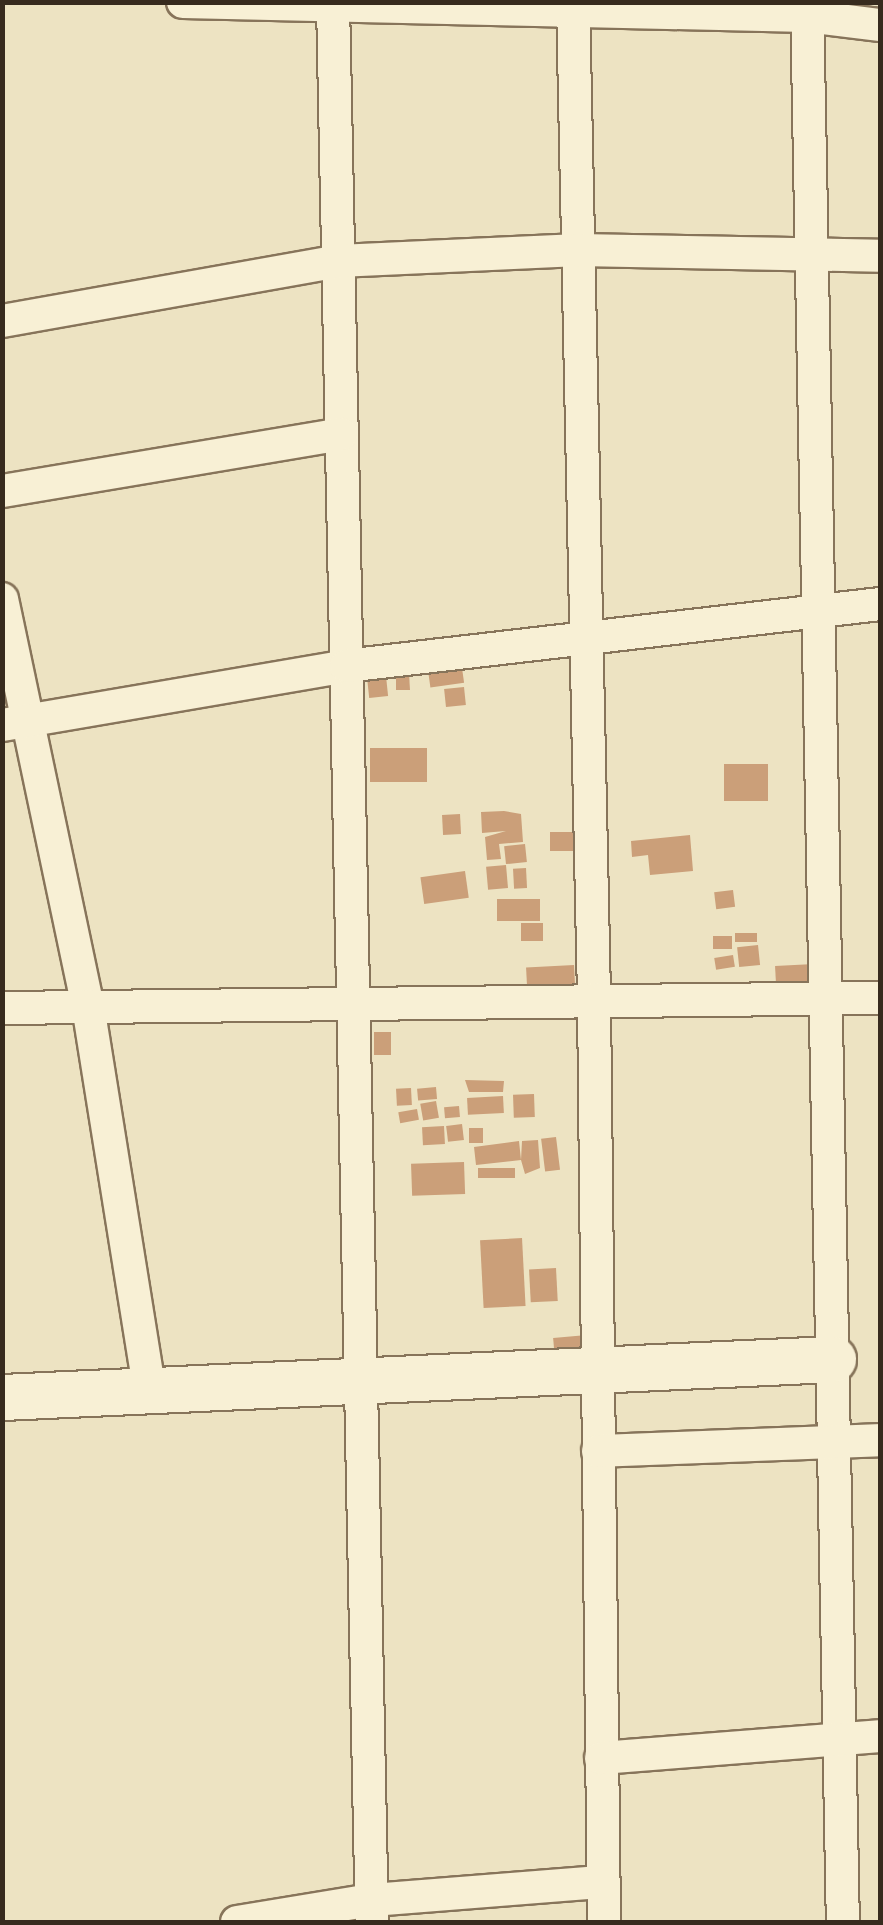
<!DOCTYPE html>
<html>
<head>
<meta charset="utf-8">
<style>
	body { margin:0 }
	#map { position:relative; width:883px; height:1925px; overflow:hidden; background:#ede3c2; font-family:"Roboto Serif",serif }
	div>[style] { position:absolute }
	.building>* { inset:0; background:#cb9f79; transform-origin:0 0 }
	.roads { filter:drop-shadow(2px 0 #87745a) drop-shadow(-2px 0 #87745a) drop-shadow(0 2px #87745a) drop-shadow(0 -2px #87745a) }
	.street>* { height:32px; margin:-16px; padding:0 16px; transform-origin:16px; border-radius:16px; background:#f8f0d5 }
	.secondary>* { height:45px; margin:-22.5px; padding:0 22.5px; transform-origin:22.5px; border-radius:22.5px; background:#f8f0d5 }
	span { translate:-50% -50%; white-space:nowrap; text-align:center; line-height:1.15; -webkit-text-stroke:8px #f5ecd2; paint-order:stroke }
	.frame { position:absolute; inset:0; border:5px solid #372b1e; pointer-events:none }
</style>
</head>
<body>
<div id="map">
	<div class="building">
		<div style="left:462px;top:668px;width:15px;height:34px;rotate:82deg"></div>
		<div style="clip-path:polygon(409px 673px,410px 690px,396px 690px,396px 675px)"></div>
		<div style="left:386px;top:676px;width:20px;height:19px;rotate:84deg"></div>
		<div style="left:464px;top:687px;width:18px;height:20px;rotate:84deg"></div>
		<div style="left:370px;top:748px;width:57px;height:34px"></div>
		<div style="left:724px;top:764px;width:44px;height:37px"></div>
		<div style="clip-path:polygon(504px 811px,521px 814px,523px 842px,499px 844px,501px 859px,487px 860px,485px 837px,506px 831px,482px 833px,481px 812px)"></div>
		<div style="left:460px;top:814px;width:20px;height:18px;rotate:87deg"></div>
		<div style="left:550px;top:832px;width:26px;height:19px"></div>
		<div style="clip-path:polygon(690px 835px,693px 871px,650px 875px,648px 855px,632px 857px,631px 841px)"></div>
		<div style="left:525px;top:844px;width:18px;height:21px;rotate:84deg"></div>
		<div style="left:506px;top:865px;width:23px;height:20px;rotate:85deg"></div>
		<div style="left:526px;top:868px;width:20px;height:13px;rotate:87deg"></div>
		<div style="left:465px;top:871px;width:27px;height:45px;rotate:82deg"></div>
		<div style="left:733px;top:890px;width:17px;height:19px;rotate:83deg"></div>
		<div style="left:540px;top:899px;width:22px;height:43px;rotate:90deg"></div>
		<div style="left:521px;top:923px;width:22px;height:18px"></div>
		<div style="left:757px;top:933px;width:9px;height:22px;rotate:90deg"></div>
		<div style="left:713px;top:936px;width:19px;height:13px"></div>
		<div style="left:758px;top:945px;width:20px;height:21px;rotate:84deg"></div>
		<div style="left:733px;top:955px;width:12px;height:19px;rotate:81deg"></div>
		<div style="left:814px;top:964px;width:17px;height:39px;rotate:87deg"></div>
		<div style="left:574px;top:965px;width:19px;height:48px;rotate:87deg"></div>
		<div style="left:391px;top:1032px;width:23px;height:17px;rotate:90deg"></div>
		<div style="clip-path:polygon(465px 1080px,504px 1081px,503px 1092px,469px 1092px)"></div>
		<div style="left:436px;top:1087px;width:12px;height:19px;rotate:85deg"></div>
		<div style="left:411px;top:1088px;width:17px;height:15px;rotate:87deg"></div>
		<div style="left:534px;top:1094px;width:23px;height:21px;rotate:88deg"></div>
		<div style="left:503px;top:1096px;width:17px;height:36px;rotate:87deg"></div>
		<div style="left:436px;top:1101px;width:17px;height:16px;rotate:80deg"></div>
		<div style="left:459px;top:1106px;width:11px;height:15px;rotate:85deg"></div>
		<div style="left:417px;top:1109px;width:11px;height:19px;rotate:80deg"></div>
		<div style="left:462px;top:1124px;width:16px;height:16px;rotate:83deg"></div>
		<div style="left:444px;top:1126px;width:18px;height:22px;rotate:87deg"></div>
		<div style="left:469px;top:1128px;width:14px;height:15px"></div>
		<div style="left:556px;top:1137px;width:33px;height:15px;rotate:83deg"></div>
		<div style="clip-path:polygon(538px 1140px,540px 1168px,525px 1174px,521px 1160px,476px 1165px,474px 1147px,519px 1141px,521px 1160px,522px 1141px)"></div>
		<div style="left:464px;top:1162px;width:32px;height:53px;rotate:88deg"></div>
		<div style="left:515px;top:1168px;width:10px;height:37px;rotate:90deg"></div>
		<div style="left:522px;top:1238px;width:68px;height:42px;rotate:87deg"></div>
		<div style="left:556px;top:1268px;width:33px;height:27px;rotate:87deg"></div>
		<div style="left:587px;top:1335px;width:12px;height:34px;rotate:85deg"></div>
	</div>
	<div class="roads">
		<div class="street">
			<div style="left:183px;top:2px;width:624px;rotate:1.29deg"></div>
			<div style="left:807px;top:16px;width:74px;rotate:7deg"></div>
			<div style="left:333px;top:2px;width:1920px;rotate:88.84deg"></div>
			<div style="left:573px;top:2px;width:997px;rotate:88.79deg"></div>
			<div style="left:594px;top:999px;width:923px;rotate:89.38deg"></div>
			<div style="left:807px;top:2px;width:1920px;rotate:88.93deg"></div>
			<div style="left:2px;top:321px;width:341px;rotate:-10.1deg"></div>
			<div style="left:338px;top:261px;width:241px;rotate:-2.6deg"></div>
			<div style="left:579px;top:250px;width:301px;rotate:1.1deg"></div>
			<div style="left:2px;top:491px;width:344px;rotate:-9.5deg"></div>
			<div style="left:2px;top:599px;width:416px;rotate:78.1deg"></div>
			<div style="left:88px;top:1006px;width:390px;rotate:80.9deg"></div>
			<div style="left:2px;top:725px;width:349px;rotate:-9.7deg"></div>
			<div style="left:346px;top:666px;width:538px;rotate:-6.62deg"></div>
			<div style="left:2px;top:1008px;width:878px;rotate:-0.65deg"></div>
			<div style="left:598px;top:1451px;width:282px;rotate:-2.2deg"></div>
			<div style="left:601px;top:1758px;width:280px;rotate:-4.5deg"></div>
			<div style="left:237px;top:1922px;width:137px;rotate:-9.3deg"></div>
			<div style="left:372px;top:1900px;width:232px;rotate:-4.5deg"></div>
		</div>
		<div class="secondary">
			<div style="left:2px;top:1397px;width:832px;rotate:-2.62deg"></div>
		</div>
	</div>
	<div class="frame"></div>
</div>
</body>
</html>
